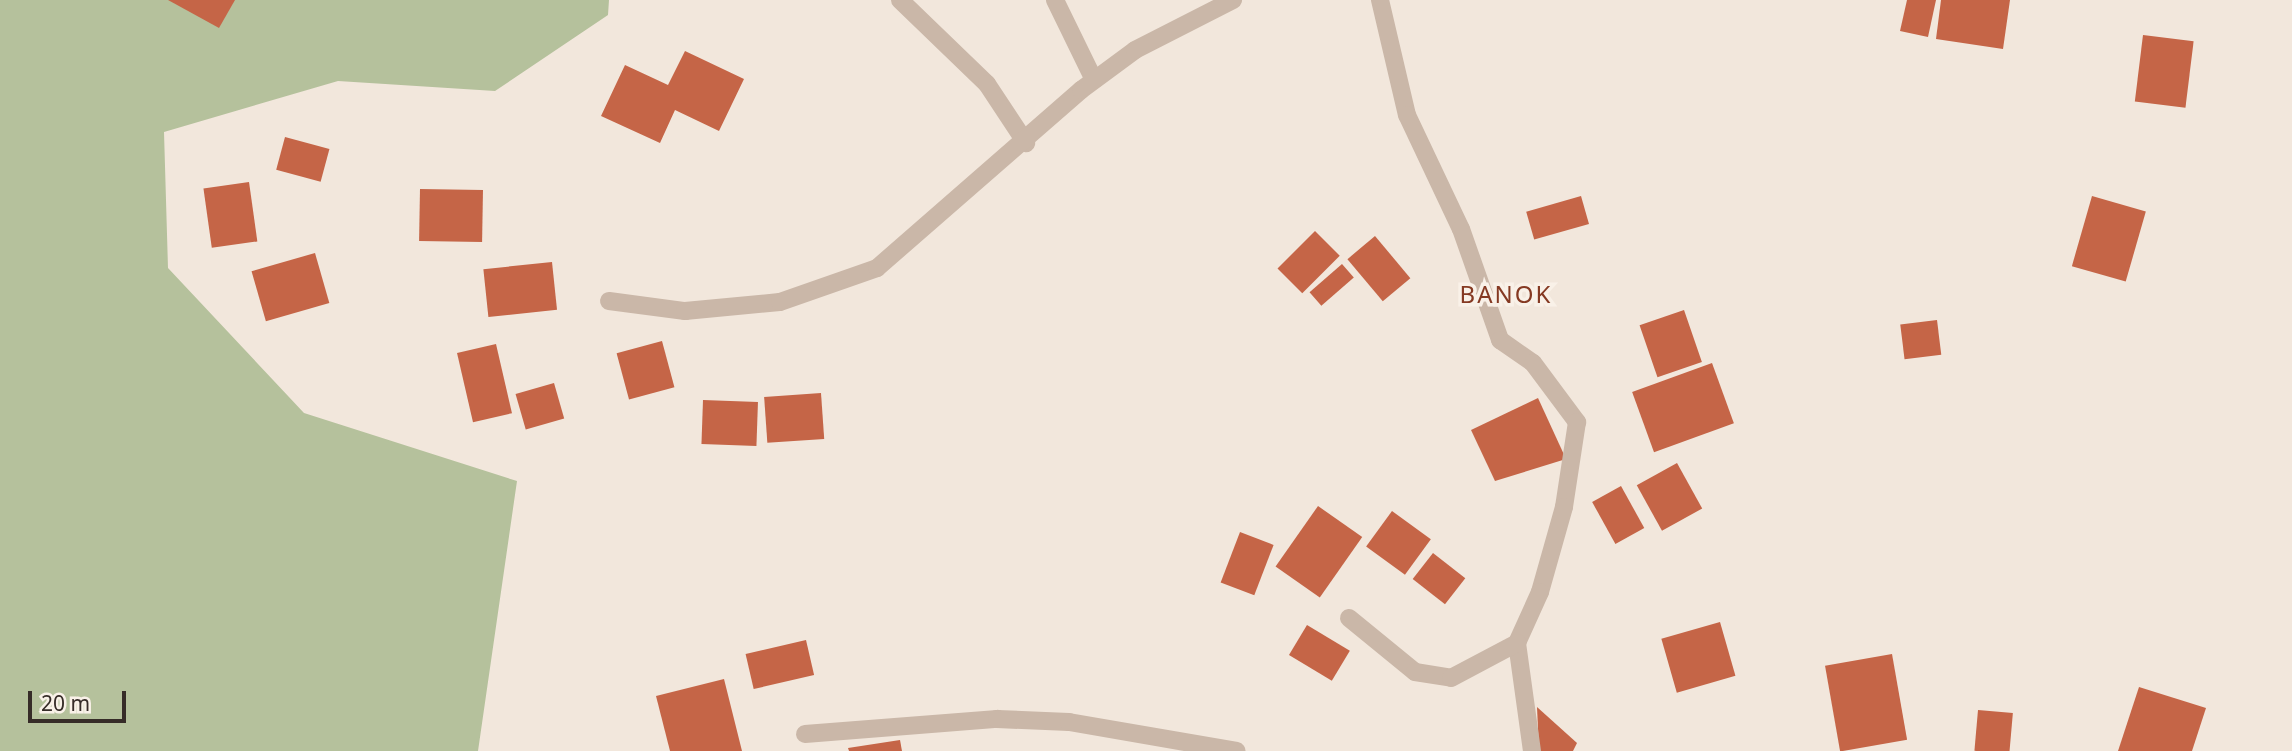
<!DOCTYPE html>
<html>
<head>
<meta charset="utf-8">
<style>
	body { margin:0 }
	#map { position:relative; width:2292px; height:751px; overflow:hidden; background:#f2e7dc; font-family:"Noto Sans",sans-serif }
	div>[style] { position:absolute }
	.green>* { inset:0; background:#b5c19c }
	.building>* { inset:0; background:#c56547; transform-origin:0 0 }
	.minor>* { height:18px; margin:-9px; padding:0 9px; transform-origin:9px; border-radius:9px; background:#cab7a8 }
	span { translate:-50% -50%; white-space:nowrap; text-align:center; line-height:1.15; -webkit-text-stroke:7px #f9f1e8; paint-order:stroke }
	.quarter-label { font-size:24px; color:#853922; letter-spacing:2px }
	.scale { position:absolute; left:28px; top:691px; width:98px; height:32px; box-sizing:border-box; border:4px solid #362c28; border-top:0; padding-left:9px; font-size:21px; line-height:24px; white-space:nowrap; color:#362c28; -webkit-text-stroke:5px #f9f1e8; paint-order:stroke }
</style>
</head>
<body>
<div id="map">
	<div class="green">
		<div style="clip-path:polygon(0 0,609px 0,608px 15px,495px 91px,338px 81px,164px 132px,168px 268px,304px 413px,517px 481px,478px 751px,0 751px)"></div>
	</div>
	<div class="building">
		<div style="clip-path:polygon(168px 0,235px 0,219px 28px)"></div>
		<div style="clip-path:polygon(1907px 0,1936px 0,1928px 37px,1900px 31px)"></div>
		<div style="clip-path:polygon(1941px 0,2010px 0,2003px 49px,1936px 39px)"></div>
		<div style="left:2143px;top:35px;width:51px;height:67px;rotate:7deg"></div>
		<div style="clip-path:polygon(685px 51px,744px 79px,719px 131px,675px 110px,660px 143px,601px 116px,625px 65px,668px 85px)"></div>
		<div style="left:285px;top:137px;width:46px;height:34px;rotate:15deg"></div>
		<div style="left:249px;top:182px;width:60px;height:46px;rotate:82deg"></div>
		<div style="left:420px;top:189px;width:63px;height:52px;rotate:1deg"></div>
		<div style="left:1581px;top:196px;width:29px;height:57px;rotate:74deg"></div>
		<div style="left:2092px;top:196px;width:56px;height:73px;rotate:16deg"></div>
		<div style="left:1315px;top:231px;width:35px;height:53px;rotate:45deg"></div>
		<div style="left:1375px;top:236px;width:55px;height:36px;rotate:50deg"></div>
		<div style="left:315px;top:253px;width:52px;height:66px;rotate:74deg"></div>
		<div style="left:552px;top:262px;width:48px;height:69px;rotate:84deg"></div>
		<div style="left:1342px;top:264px;width:18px;height:43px;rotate:49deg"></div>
		<div style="left:1684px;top:310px;width:55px;height:47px;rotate:71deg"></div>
		<div style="left:1937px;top:320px;width:35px;height:37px;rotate:83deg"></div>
		<div style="left:662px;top:341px;width:48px;height:47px;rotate:75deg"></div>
		<div style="left:496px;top:344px;width:71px;height:40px;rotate:77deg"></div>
		<div style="left:1712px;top:363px;width:64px;height:85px;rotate:70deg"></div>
		<div style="left:554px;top:383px;width:37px;height:40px;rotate:74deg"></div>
		<div style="left:821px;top:393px;width:46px;height:57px;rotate:86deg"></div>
		<div style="clip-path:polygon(1538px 398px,1566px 459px,1495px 481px,1471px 430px)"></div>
		<div style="left:703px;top:400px;width:55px;height:44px;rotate:2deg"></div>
		<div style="left:1677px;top:463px;width:52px;height:46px;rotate:61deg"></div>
		<div style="left:1621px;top:486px;width:48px;height:33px;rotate:61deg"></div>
		<div style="left:1318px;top:506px;width:54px;height:74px;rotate:35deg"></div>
		<div style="left:1392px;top:511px;width:48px;height:44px;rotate:36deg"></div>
		<div style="left:1240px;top:532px;width:36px;height:54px;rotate:21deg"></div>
		<div style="left:1433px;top:553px;width:41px;height:33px;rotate:38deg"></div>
		<div style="left:1720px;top:622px;width:56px;height:61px;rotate:74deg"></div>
		<div style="left:1307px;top:625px;width:50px;height:35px;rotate:31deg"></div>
		<div style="left:806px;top:640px;width:36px;height:62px;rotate:77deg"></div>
		<div style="left:1892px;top:654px;width:87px;height:68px;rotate:80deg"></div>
		<div style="clip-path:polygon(724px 679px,742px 751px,670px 751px,656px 696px)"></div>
		<div style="clip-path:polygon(2139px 687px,2206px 708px,2192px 751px,2118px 751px)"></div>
		<div style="clip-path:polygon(1537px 707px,1577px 743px,1573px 751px,1539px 751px)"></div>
		<div style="left:1978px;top:710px;width:35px;height:41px;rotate:5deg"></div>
		<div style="clip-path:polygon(900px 740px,902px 751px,849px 751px,848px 748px)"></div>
	</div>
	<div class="minor">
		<div style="left:900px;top:0;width:121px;rotate:44deg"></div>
		<div style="left:987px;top:84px;width:71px;rotate:56.5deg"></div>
		<div style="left:1055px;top:0;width:89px;rotate:64deg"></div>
		<div style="left:1380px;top:0;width:118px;rotate:76.8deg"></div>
		<div style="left:1407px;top:115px;width:126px;rotate:64.7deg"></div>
		<div style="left:1461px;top:229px;width:118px;rotate:70.6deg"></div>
		<div style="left:1500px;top:340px;width:40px;rotate:34.9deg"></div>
		<div style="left:1533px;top:363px;width:74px;rotate:53.3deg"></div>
		<div style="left:1577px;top:422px;width:86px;rotate:98.7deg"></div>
		<div style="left:1564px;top:507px;width:88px;rotate:105.8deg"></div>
		<div style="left:1540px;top:592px;width:56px;rotate:114.3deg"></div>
		<div style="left:1517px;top:643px;width:109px;rotate:82.1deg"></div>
		<div style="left:609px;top:301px;width:77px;rotate:7.5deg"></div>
		<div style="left:685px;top:311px;width:95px;rotate:-5.4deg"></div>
		<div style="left:780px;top:302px;width:103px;rotate:-19.3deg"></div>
		<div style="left:877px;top:268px;width:271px;rotate:-41.1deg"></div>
		<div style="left:1081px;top:90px;width:67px;rotate:-36.5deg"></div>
		<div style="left:1135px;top:50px;width:110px;rotate:-27deg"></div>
		<div style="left:1349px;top:618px;width:85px;rotate:39.3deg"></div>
		<div style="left:1415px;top:672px;width:36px;rotate:9deg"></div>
		<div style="left:1451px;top:678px;width:75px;rotate:-27.9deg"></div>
		<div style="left:805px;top:734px;width:193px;rotate:-4.5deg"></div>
		<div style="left:997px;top:719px;width:72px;rotate:2.4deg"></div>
		<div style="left:1069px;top:722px;width:170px;rotate:9.8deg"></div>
	</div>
	<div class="quarter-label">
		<span style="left:1506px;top:294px">BANOK</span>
	</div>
	<div class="scale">20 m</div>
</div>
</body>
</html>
